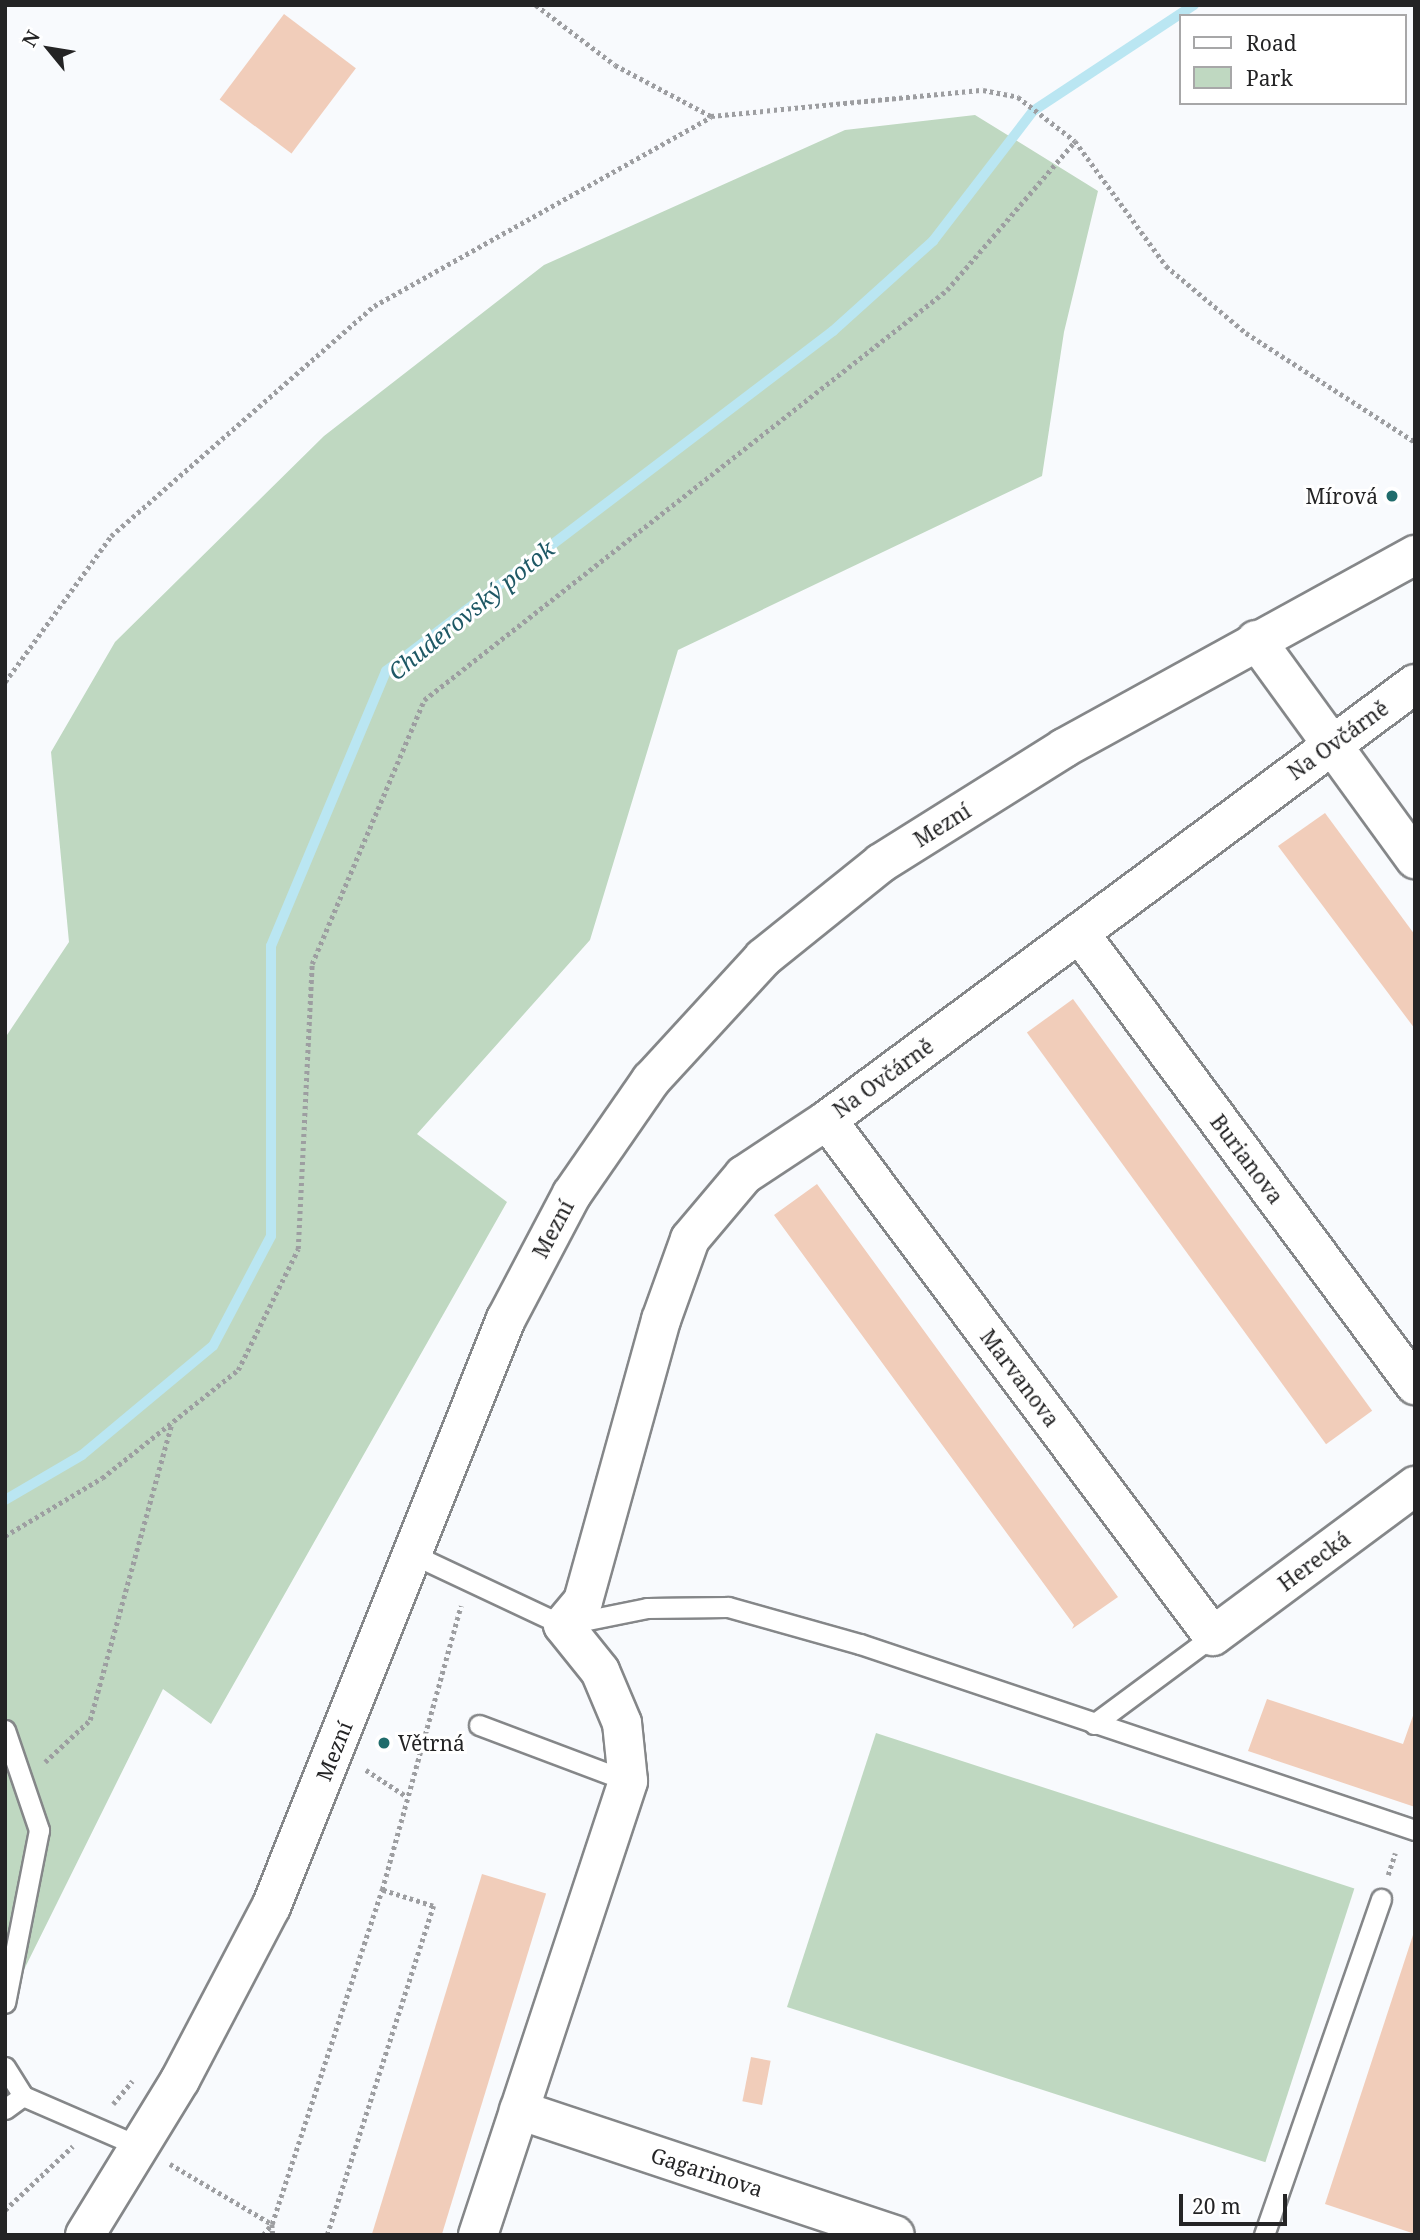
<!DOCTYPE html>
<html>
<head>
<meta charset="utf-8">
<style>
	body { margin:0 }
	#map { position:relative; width:1420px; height:2240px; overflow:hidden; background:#f8fafd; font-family:"Noto Serif",serif }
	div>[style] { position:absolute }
	.green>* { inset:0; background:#bfd8c1; transform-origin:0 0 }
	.stream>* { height:10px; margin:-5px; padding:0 5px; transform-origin:5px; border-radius:5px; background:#bae6f2 }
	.building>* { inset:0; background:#f1cdba; transform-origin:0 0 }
	.path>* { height:4.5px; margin-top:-2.25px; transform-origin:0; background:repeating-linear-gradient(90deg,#9d9ea1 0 3.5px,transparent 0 7px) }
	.roads { filter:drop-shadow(2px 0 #858789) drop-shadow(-2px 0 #858789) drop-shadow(0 2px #858789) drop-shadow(0 -2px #858789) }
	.service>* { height:19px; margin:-9.5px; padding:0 9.5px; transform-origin:9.5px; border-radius:9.5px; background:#fff }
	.minor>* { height:38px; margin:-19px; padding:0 19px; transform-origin:19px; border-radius:19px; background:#fff }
	.dots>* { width:19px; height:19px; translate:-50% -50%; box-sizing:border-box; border:4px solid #fff; border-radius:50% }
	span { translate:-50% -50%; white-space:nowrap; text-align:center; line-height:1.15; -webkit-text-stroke:6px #fff; paint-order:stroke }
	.poi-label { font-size:21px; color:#242425 }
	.right { translate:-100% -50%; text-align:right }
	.left { translate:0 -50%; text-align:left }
	.street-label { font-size:21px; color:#242425 }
	.water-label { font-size:23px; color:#1e5865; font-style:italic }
	.frame { position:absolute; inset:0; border:7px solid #242425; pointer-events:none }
	.legend { position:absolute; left:1179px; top:14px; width:228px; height:91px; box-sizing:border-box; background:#fff; border:2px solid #a7a7a8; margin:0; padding:9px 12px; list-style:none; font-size:21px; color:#242425 }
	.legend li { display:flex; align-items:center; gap:14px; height:35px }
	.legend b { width:35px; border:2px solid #a7a7a8 }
	.north { position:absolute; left:14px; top:14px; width:70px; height:70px; -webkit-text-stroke:5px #fff; paint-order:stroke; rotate:300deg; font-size:19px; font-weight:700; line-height:28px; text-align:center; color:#242425 }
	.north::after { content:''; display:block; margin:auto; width:24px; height:32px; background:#242425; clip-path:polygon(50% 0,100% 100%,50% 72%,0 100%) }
	.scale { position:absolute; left:1179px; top:2194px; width:108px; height:32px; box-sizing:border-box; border:4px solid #242425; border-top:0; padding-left:9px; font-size:21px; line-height:24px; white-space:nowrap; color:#242425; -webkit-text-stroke:5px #fff; paint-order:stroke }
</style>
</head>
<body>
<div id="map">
	<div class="green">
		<div style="clip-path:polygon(975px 115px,1098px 191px,1064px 332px,1042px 476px,678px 650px,590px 940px,417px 1134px,507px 1202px,211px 1724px,163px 1689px,5px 2008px,5px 1038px,69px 942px,51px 752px,115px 642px,324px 436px,544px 265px,845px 130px)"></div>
		<div style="left:876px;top:1733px;width:503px;height:288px;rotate:18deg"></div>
	</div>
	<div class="stream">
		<div style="left:5px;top:1500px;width:89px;rotate:-30.3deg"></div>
		<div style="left:82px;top:1455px;width:170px;rotate:-39.8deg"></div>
		<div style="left:213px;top:1346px;width:124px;rotate:-62.2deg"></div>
		<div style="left:271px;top:1236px;width:290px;rotate:-90deg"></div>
		<div style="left:271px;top:946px;width:298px;rotate:-67.3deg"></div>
		<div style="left:386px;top:671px;width:562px;rotate:-37.26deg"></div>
		<div style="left:833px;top:331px;width:135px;rotate:-42deg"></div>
		<div style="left:933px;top:241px;width:164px;rotate:-52.4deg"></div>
		<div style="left:1033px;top:111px;width:193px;rotate:-33.4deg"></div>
	</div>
	<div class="building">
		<div style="left:284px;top:14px;width:90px;height:107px;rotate:37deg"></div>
		<div style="clip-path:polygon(1325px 813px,1415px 935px,1415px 1029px,1278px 846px)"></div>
		<div style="left:1073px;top:999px;width:509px;height:57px;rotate:54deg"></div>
		<div style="clip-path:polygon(817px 1184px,1118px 1597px,1072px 1629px,1074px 1625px,774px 1215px)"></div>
		<div style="clip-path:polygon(1267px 1699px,1403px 1744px,1415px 1710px,1415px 1807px,1248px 1751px)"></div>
		<div style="left:482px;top:1874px;width:67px;height:380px;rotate:17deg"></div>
		<div style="clip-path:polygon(1414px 1932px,1415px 1932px,1415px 2234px,1325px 2204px)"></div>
		<div style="left:751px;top:2057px;width:20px;height:45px;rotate:11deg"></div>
	</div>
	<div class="path">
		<div style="left:536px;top:5px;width:99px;rotate:37.2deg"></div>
		<div style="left:615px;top:65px;width:109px;rotate:28deg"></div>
		<div style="left:711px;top:116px;width:273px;rotate:-5.5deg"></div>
		<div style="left:983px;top:90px;width:36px;rotate:11deg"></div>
		<div style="left:1018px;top:97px;width:72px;rotate:37.7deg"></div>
		<div style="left:1075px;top:141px;width:155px;rotate:53.9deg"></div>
		<div style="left:1166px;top:266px;width:104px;rotate:39.9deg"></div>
		<div style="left:1246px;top:333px;width:201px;rotate:32.8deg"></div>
		<div style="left:5px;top:682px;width:180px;rotate:-54deg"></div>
		<div style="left:111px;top:536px;width:349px;rotate:-41.2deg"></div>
		<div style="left:374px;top:306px;width:386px;rotate:-29.3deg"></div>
		<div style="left:5px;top:1536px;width:113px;rotate:-30.9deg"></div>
		<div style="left:102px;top:1478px;width:174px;rotate:-38.5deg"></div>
		<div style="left:238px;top:1370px;width:135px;rotate:-63.6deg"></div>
		<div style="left:298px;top:1249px;width:285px;rotate:-87.2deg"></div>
		<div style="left:312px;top:964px;width:287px;rotate:-67deg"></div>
		<div style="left:424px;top:700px;width:665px;rotate:-38.09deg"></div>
		<div style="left:947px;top:290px;width:196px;rotate:-49.3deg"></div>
		<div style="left:45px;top:1762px;width:62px;rotate:-43deg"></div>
		<div style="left:90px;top:1720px;width:308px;rotate:-74.6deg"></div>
		<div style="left:366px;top:1770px;width:48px;rotate:33deg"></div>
		<div style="left:1388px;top:1875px;width:23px;rotate:-72deg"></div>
		<div style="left:113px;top:2104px;width:30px;rotate:-50deg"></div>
		<div style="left:170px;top:2164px;width:118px;rotate:30.5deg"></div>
		<div style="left:5px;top:2210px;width:93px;rotate:-43.3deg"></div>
		<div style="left:272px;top:2224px;width:11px;rotate:85deg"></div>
		<div style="left:263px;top:2235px;width:14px;rotate:-51deg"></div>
		<div style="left:272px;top:2224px;width:352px;rotate:-71.8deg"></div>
		<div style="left:382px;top:1890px;width:295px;rotate:-74.5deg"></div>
		<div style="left:327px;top:2235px;width:346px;rotate:-72.1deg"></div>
		<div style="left:433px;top:1906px;width:53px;rotate:-162.6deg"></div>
	</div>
	<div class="roads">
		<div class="service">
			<div style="left:414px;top:1555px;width:165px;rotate:25.2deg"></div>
			<div style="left:563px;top:1625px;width:86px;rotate:-11.4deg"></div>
			<div style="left:647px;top:1608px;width:81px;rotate:-0.7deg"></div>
			<div style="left:728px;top:1607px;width:137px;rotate:15.7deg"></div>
			<div style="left:860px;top:1644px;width:585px;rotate:18.53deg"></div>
			<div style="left:1094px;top:1724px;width:148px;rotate:-36.5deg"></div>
			<div style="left:479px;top:1725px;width:159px;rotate:20.6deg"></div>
			<div style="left:5px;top:1730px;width:106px;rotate:71.2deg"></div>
			<div style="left:39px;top:1830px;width:176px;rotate:101.1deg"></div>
			<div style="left:5px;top:2067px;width:34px;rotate:58deg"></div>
			<div style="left:23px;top:2096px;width:129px;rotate:23.4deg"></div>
			<div style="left:5px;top:2109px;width:22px;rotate:-36deg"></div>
			<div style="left:1264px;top:2235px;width:356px;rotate:-70.8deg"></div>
		</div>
		<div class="minor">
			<div style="left:1256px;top:640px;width:271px;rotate:54deg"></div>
			<div style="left:1080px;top:934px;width:562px;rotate:53.4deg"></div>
			<div style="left:827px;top:1120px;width:644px;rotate:53.2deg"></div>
			<div style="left:1213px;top:1636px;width:252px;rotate:-36.6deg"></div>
			<div style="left:519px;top:2110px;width:396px;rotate:18.4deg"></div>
			<div style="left:85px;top:2235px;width:182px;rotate:-58.5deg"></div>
			<div style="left:180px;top:2080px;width:195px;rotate:-62.3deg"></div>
			<div style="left:271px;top:1907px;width:633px;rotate:-68.22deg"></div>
			<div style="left:506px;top:1319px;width:141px;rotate:-62.2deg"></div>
			<div style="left:572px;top:1194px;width:139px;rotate:-55.3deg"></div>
			<div style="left:651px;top:1080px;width:166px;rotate:-47.4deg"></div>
			<div style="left:763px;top:958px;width:151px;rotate:-38.8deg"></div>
			<div style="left:881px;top:863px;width:216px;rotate:-32.1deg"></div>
			<div style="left:1064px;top:748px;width:401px;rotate:-28.8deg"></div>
			<div style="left:478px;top:2235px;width:478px;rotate:-71.7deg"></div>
			<div style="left:628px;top:1781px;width:58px;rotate:-95.9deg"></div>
			<div style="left:622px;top:1723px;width:56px;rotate:-112.9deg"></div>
			<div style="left:600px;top:1671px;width:59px;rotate:-128.8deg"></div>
			<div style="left:563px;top:1625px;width:31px;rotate:-50deg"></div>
			<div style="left:583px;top:1601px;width:292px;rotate:-74.5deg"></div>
			<div style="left:661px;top:1320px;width:86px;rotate:-70.3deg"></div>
			<div style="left:690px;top:1239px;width:84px;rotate:-49.8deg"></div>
			<div style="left:744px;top:1175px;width:100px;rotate:-33.5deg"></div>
			<div style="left:827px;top:1120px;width:732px;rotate:-36.56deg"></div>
		</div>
	</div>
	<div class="dots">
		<div style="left:1392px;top:496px;background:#206c6c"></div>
		<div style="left:384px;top:1743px;background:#206c6c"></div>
	</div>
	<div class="poi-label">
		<span class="right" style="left:1378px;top:496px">Mírová</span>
		<span class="left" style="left:398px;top:1743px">Větrná</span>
	</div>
	<div class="street-label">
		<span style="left:1338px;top:740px;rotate:-36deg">Na Ovčárně</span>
		<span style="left:942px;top:825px;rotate:-32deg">Mezní</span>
		<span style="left:883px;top:1078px;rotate:-36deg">Na Ovčárně</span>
		<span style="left:1247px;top:1159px;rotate:53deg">Burianova</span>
		<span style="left:553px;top:1229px;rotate:-62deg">Mezní</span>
		<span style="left:1020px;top:1378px;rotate:53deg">Marvanova</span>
		<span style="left:1314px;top:1561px;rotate:-37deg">Herecká</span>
		<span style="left:334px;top:1751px;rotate:-68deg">Mezní</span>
		<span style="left:707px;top:2172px;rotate:18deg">Gagarinova</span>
	</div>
	<div class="water-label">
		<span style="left:471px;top:610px;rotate:-39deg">Chuderovský potok</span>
	</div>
	<div class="frame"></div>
	<ul class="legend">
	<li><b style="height:9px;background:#fff"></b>Road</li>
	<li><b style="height:19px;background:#bfd8c1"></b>Park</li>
	</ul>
	<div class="north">N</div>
	<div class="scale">20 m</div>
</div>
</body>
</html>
